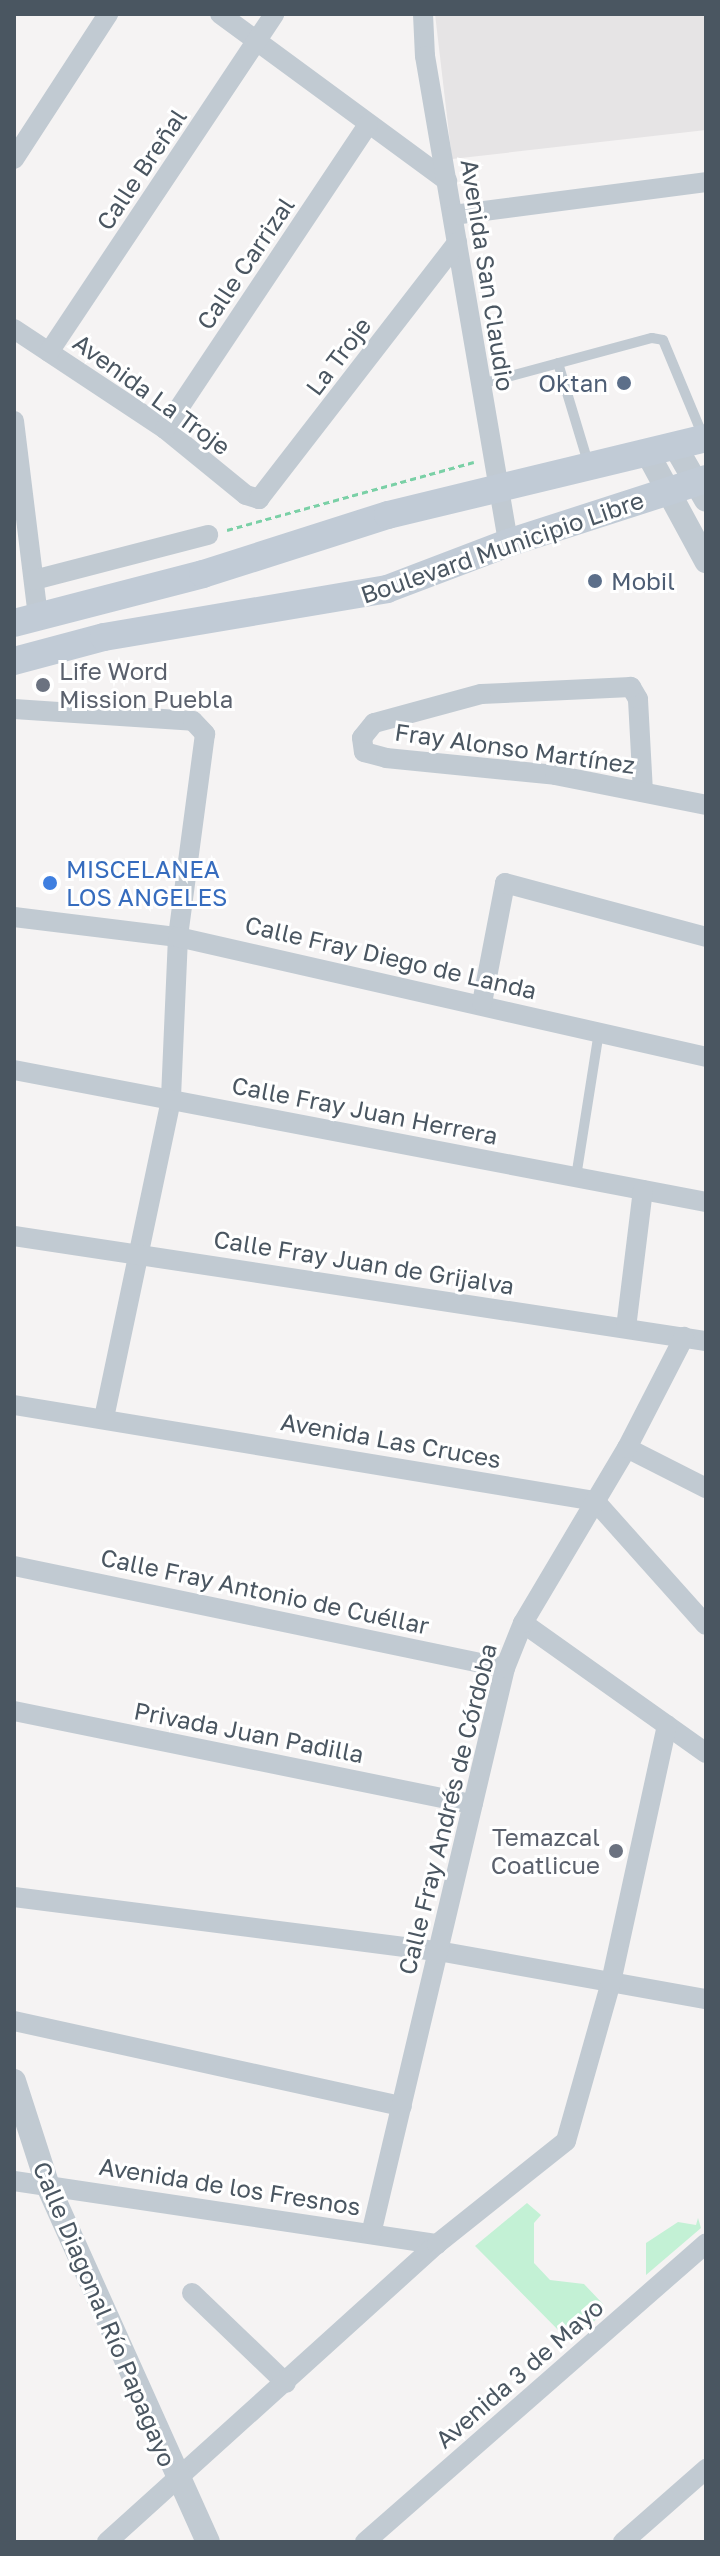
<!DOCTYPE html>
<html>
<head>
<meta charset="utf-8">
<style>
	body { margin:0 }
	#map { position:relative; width:720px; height:2556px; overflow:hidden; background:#f5f3f3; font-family:"Golos Text",sans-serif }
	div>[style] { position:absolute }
	.education>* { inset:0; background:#e6e4e5 }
	.green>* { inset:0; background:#c3f1d5 }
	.path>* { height:3px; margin-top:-1.5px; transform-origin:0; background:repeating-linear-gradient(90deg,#7ad0a6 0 6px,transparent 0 10px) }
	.service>* { height:10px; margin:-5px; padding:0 5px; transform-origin:5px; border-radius:5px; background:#c1cad2 }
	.minor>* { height:20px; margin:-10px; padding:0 10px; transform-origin:10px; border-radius:10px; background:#c1cad2 }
	.tertiary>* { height:24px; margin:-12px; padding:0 12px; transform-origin:12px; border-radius:12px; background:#c1cad2 }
	.secondary>* { height:28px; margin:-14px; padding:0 14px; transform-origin:14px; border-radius:14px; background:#c1cbd6 }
	.dots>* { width:22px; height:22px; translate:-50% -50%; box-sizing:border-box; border:4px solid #fff; border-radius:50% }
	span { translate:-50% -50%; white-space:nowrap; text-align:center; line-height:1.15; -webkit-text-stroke:6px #fff; paint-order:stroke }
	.street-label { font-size:24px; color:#4a5661 }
	.service-label { font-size:24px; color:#4e5e75 }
	.right { translate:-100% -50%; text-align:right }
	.left { translate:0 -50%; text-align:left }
	.worship-label { font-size:24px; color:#5b616d }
	.shop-label { font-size:24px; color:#366cbe }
	.frame { position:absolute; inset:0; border:16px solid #4a5661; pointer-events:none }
</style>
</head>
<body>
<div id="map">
	<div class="education">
		<div style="clip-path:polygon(435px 14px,706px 14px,706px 130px,452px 159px)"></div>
	</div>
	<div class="green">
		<div style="clip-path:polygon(527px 2203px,541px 2215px,534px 2223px,534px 2263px,550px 2280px,584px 2284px,603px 2304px,604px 2312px,571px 2343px,475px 2246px)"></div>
		<div style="clip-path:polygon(698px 2218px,701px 2228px,646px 2275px,646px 2243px,678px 2222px,696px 2225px)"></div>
	</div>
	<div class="path">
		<div style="left:227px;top:530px;width:256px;rotate:-15.4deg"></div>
	</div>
	<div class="service">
		<div style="left:558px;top:363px;width:108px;rotate:73.2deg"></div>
		<div style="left:481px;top:384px;width:177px;rotate:-15.1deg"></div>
		<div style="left:652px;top:338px;width:11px;rotate:10deg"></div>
		<div style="left:663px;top:340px;width:104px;rotate:67.4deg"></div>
		<div style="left:576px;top:1177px;width:148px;rotate:-81deg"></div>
	</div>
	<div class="minor">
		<div style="left:220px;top:14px;width:282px;rotate:36.3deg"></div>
		<div style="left:423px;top:14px;width:42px;rotate:87.3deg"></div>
		<div style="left:425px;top:56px;width:494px;rotate:80.3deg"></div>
		<div style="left:14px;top:159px;width:173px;rotate:-57deg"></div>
		<div style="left:453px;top:215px;width:255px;rotate:-7.4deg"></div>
		<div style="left:14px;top:329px;width:181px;rotate:33.5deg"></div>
		<div style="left:165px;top:429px;width:104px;rotate:39.2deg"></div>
		<div style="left:246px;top:495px;width:14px;rotate:17deg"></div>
		<div style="left:259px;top:499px;width:324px;rotate:-52.3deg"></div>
		<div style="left:49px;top:352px;width:406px;rotate:-56.3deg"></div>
		<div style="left:14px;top:421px;width:197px;rotate:83deg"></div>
		<div style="left:165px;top:429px;width:366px;rotate:-56.3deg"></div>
		<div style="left:34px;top:580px;width:180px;rotate:-14.5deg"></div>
		<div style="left:14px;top:709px;width:179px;rotate:3.8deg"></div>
		<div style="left:193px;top:721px;width:18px;rotate:47deg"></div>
		<div style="left:205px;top:734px;width:205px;rotate:97.6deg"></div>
		<div style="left:178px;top:937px;width:163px;rotate:92.5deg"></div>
		<div style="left:171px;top:1100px;width:325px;rotate:101.9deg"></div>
		<div style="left:643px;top:792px;width:93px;rotate:-93.1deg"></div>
		<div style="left:638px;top:699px;width:14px;rotate:-120deg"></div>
		<div style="left:631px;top:687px;width:150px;rotate:177.3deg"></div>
		<div style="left:481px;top:694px;width:111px;rotate:164.8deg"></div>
		<div style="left:374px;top:723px;width:19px;rotate:129deg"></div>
		<div style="left:362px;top:738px;width:14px;rotate:82deg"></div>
		<div style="left:364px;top:752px;width:23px;rotate:15deg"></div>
		<div style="left:386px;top:758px;width:170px;rotate:5.7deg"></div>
		<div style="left:555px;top:775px;width:154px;rotate:11.2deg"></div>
		<div style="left:14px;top:917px;width:165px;rotate:7deg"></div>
		<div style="left:178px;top:937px;width:541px;rotate:12.8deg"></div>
		<div style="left:482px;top:1003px;width:122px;rotate:-79.1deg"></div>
		<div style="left:505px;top:883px;width:208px;rotate:15deg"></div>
		<div style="left:14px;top:1070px;width:704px;rotate:10.8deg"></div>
		<div style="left:14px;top:1236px;width:700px;rotate:8.63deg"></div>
		<div style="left:626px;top:1328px;width:139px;rotate:-83deg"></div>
		<div style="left:14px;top:1405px;width:589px;rotate:9.38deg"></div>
		<div style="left:595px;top:1501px;width:166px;rotate:48.2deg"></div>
		<div style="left:627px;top:1448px;width:89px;rotate:26.9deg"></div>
		<div style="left:14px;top:1566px;width:501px;rotate:11.74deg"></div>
		<div style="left:523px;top:1623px;width:224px;rotate:35.4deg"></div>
		<div style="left:14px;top:1711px;width:468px;rotate:11.5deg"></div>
		<div style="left:14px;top:1897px;width:427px;rotate:7.3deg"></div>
		<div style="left:438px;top:1951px;width:272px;rotate:10.2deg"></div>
		<div style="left:14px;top:2021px;width:397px;rotate:12.4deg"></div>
		<div style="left:14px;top:2181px;width:428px;rotate:8.5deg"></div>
		<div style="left:371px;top:2234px;width:582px;rotate:-76.68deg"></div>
		<div style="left:505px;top:1668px;width:48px;rotate:-68.2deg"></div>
		<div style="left:523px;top:1623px;width:204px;rotate:-59.3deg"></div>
		<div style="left:627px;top:1448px;width:125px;rotate:-62.8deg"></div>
		<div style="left:192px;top:2293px;width:130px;rotate:43.8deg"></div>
		<div style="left:107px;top:2542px;width:445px;rotate:-42.1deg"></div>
		<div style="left:437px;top:2244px;width:165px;rotate:-38.6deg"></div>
		<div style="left:566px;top:2141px;width:165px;rotate:-74.2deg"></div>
		<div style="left:611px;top:1982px;width:263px;rotate:-77.7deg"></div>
		<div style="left:365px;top:2542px;width:453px;rotate:-41.2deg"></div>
		<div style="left:623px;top:2542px;width:111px;rotate:-41.3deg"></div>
	</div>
	<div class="tertiary">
		<div style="left:675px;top:446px;width:62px;rotate:60.1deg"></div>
		<div style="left:648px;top:454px;width:122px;rotate:61.5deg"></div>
		<div style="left:14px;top:2081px;width:110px;rotate:72.1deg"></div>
		<div style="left:48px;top:2186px;width:390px;rotate:65.8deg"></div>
	</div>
	<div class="secondary">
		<div style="left:14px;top:623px;width:195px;rotate:-14.5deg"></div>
		<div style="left:203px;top:574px;width:194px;rotate:-17.7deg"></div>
		<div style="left:388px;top:515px;width:327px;rotate:-13.6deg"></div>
		<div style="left:14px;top:661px;width:93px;rotate:-14.9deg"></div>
		<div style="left:104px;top:637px;width:287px;rotate:-9.6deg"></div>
		<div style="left:387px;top:589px;width:129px;rotate:-20.8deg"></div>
		<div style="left:508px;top:543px;width:208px;rotate:-17.9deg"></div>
	</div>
	<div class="dots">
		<div style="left:624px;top:383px;background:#5c6f8a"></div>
		<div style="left:595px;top:581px;background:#5c6f8a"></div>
		<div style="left:43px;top:685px;background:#6b7280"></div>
		<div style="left:50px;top:883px;background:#3f7fe0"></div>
		<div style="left:616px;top:1851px;background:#6b7280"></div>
	</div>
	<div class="street-label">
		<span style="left:141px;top:169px;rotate:-56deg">Calle Breñal</span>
		<span style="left:245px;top:263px;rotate:-56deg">Calle Carrizal</span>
		<span style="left:488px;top:275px;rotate:81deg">Avenida San Claudio</span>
		<span style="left:338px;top:356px;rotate:-53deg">La Troje</span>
		<span style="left:152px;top:394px;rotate:36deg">Avenida La Troje</span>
		<span style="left:502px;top:547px;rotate:-19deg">Boulevard Municipio Libre</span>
		<span style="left:515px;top:748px;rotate:8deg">Fray Alonso Martínez</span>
		<span style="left:391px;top:957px;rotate:13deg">Calle Fray Diego de Landa</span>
		<span style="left:365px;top:1110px;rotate:11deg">Calle Fray Juan Herrera</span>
		<span style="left:364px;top:1262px;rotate:9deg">Calle Fray Juan de Grijalva</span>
		<span style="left:391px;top:1440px;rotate:10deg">Avenida Las Cruces</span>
		<span style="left:265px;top:1591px;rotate:12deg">Calle Fray Antonio de Cuéllar</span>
		<span style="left:249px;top:1732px;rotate:11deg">Privada Juan Padilla</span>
		<span style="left:447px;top:1809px;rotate:-76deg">Calle Fray Andrés de Córdoba</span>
		<span style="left:230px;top:2186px;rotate:9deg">Avenida de los Fresnos</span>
		<span style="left:105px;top:2314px;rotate:67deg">Calle Diagonal Río Papagayo</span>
		<span style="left:519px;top:2373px;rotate:-41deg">Avenida 3 de Mayo</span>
	</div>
	<div class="service-label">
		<span class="right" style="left:608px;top:383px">Oktan</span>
		<span class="left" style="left:611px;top:581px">Mobil</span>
	</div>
	<div class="worship-label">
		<span class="left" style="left:59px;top:685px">Life Word<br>Mission Puebla</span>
		<span class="right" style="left:600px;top:1851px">Temazcal<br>Coatlicue</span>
	</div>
	<div class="shop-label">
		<span class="left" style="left:66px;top:883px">MISCELANEA<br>LOS ANGELES</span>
	</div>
	<div class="frame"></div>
</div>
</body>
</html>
